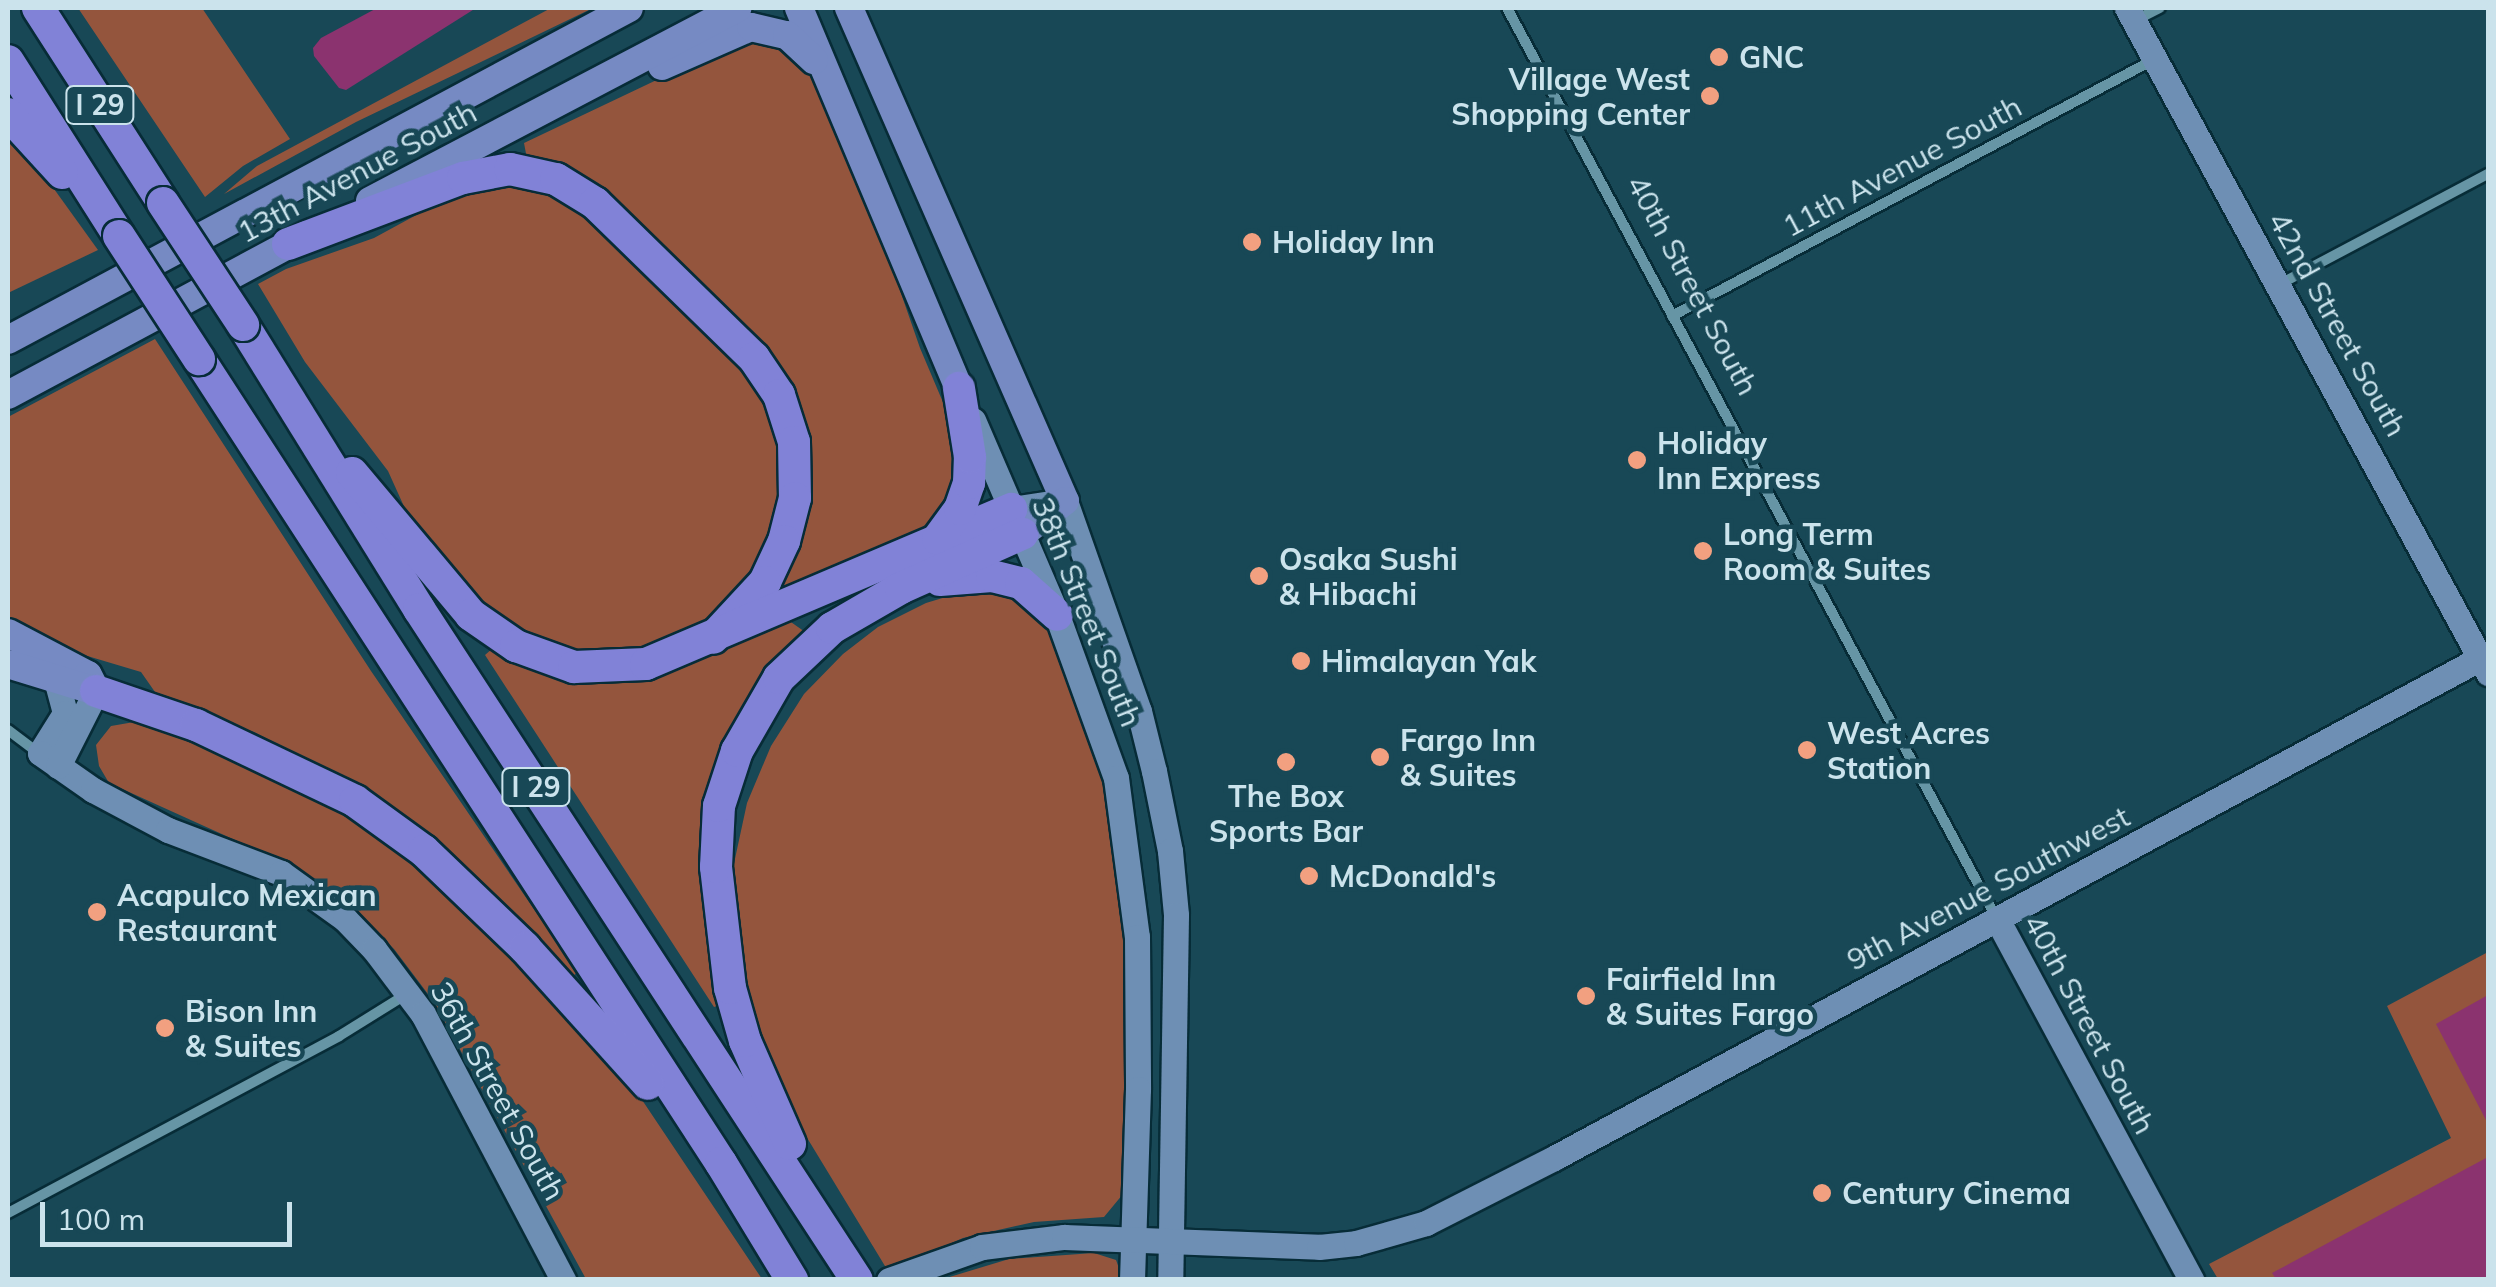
<!DOCTYPE html>
<html>
<head>
<meta charset="utf-8">
<style>
	body { margin:0 }
	#map { position:relative; width:2496px; height:1287px; overflow:hidden; background:#184856; font-family:Mulish,sans-serif }
	div>[style] { position:absolute }
	.green>* { inset:0; background:#94553d }
	.water>* { inset:0; background:#8b336f }
	.roads { filter:drop-shadow(2px 0 #072c37) drop-shadow(-2px 0 #072c37) drop-shadow(0 2px #072c37) drop-shadow(0 -2px #072c37) }
	.street>* { height:10px; margin:-5px; padding:0 5px; transform-origin:5px; border-radius:5px; background:#6695a5 }
	.secondary>* { height:25px; margin:-12.5px; padding:0 12.5px; transform-origin:12.5px; border-radius:12.5px; background:#6e8fb4 }
	.primary>* { height:28px; margin:-14px; padding:0 14px; transform-origin:14px; border-radius:14px; background:#768ac3 }
	.highway>* { height:32px; margin:-16px; padding:0 16px; transform-origin:16px; border-radius:16px; background:#8182d7 }
	.bridges { filter:drop-shadow(2px 0 #072c37) drop-shadow(-2px 0 #072c37) drop-shadow(0 2px #072c37) drop-shadow(0 -2px #072c37) }
	.highway-bridge>* { height:32px; margin:-16px; padding:0 16px; transform-origin:16px; border-radius:16px; background:#8182d7 }
	.dots>* { width:28px; height:28px; translate:-50% -50%; box-sizing:border-box; border:5px solid #184856; border-radius:50% }
	span { translate:-50% -50%; white-space:nowrap; text-align:center; line-height:1.15; -webkit-text-stroke:9px #184856; paint-order:stroke }
	.shield-label span { padding:2px 8px; background:#184856; border:2px solid; border-radius:8px; -webkit-text-stroke-width:0 }
	.shield-label { font-size:28px; color:#cbe3ec; font-weight:700 }
	.poi-label { font-size:30px; color:#cbe3ec; font-weight:700 }
	.left { translate:0 -50%; text-align:left }
	.right { translate:-100% -50%; text-align:right }
	.street-label { font-size:30px; color:#cbe3ec }
	.frame { position:absolute; inset:0; border:10px solid #cbe3ec; pointer-events:none }
	.scale { position:absolute; left:40px; top:1202px; width:252px; height:45px; box-sizing:border-box; border:5px solid #cbe3ec; border-top:0; padding-left:12px; font-size:30px; line-height:35px; white-space:nowrap; color:#cbe3ec; -webkit-text-stroke:8px #184856; paint-order:stroke }
</style>
</head>
<body>
<div id="map">
	<div class="green">
		<div style="clip-path:polygon(78px 8px,202px 8px,290px 139px,243px 166px,205px 197px)"></div>
		<div style="clip-path:polygon(551px 8px,593px 8px,356px 122px,224px 194px,257px 166px)"></div>
		<div style="clip-path:polygon(745px 38px,765px 38px,801px 58px,812px 76px,878px 227px,920px 348px,956px 433px,960px 470px,945px 517px,908px 547px,785px 596px,775px 586px,793px 401px,527px 159px,524px 143px)"></div>
		<div style="clip-path:polygon(8px 125px,98px 250px,8px 293px)"></div>
		<div style="clip-path:polygon(493px 183px,555px 193px,585px 213px,752px 374px,771px 408px,783px 450px,785px 488px,761px 570px,731px 608px,689px 636px,647px 651px,557px 651px,475px 604px,416px 533px,388px 471px,305px 362px,258px 284px,286px 269px,374px 238px,453px 195px)"></div>
		<div style="clip-path:polygon(155px 339px,371px 671px,577px 972px,570px 980px,348px 780px,254px 732px,162px 702px,141px 672px,84px 655px,8px 616px,8px 417px)"></div>
		<div style="clip-path:polygon(969px 590px,998px 590px,1028px 602px,1049px 624px,1102px 776px,1116px 832px,1129px 931px,1123px 1194px,1104px 1217px,1034px 1222px,963px 1238px,888px 1271px,795px 1118px,760px 1047px,736px 940px,733px 868px,747px 803px,771px 746px,804px 694px,843px 654px,878px 627px,926px 603px)"></div>
		<div style="clip-path:polygon(788px 620px,808px 634px,706px 850px,706px 927px,725px 1003px,714px 1007px,485px 655px,493px 648px,543px 672px)"></div>
		<div style="clip-path:polygon(140px 721px,209px 738px,321px 791px,435px 871px,622px 1070px,762px 1279px,586px 1279px,434px 1002px,394px 949px,350px 907px,288px 864px,109px 783px,99px 766px,96px 745px,111px 726px)"></div>
		<div style="clip-path:polygon(2488px 952px,2488px 1279px,2218px 1279px,2209px 1264px,2451px 1138px,2387px 1006px)"></div>
		<div style="clip-path:polygon(1094px 1253px,1116px 1260px,1123px 1279px,943px 1279px,1009px 1259px)"></div>
	</div>
	<div class="water">
		<div style="clip-path:polygon(377px 8px,476px 8px,346px 90px,339px 88px,314px 56px,313px 48px,321px 38px)"></div>
		<div style="clip-path:polygon(2488px 995px,2488px 1124px,2436px 1024px)"></div>
		<div style="clip-path:polygon(2488px 1157px,2488px 1279px,2276px 1279px,2272px 1273px)"></div>
	</div>
	<div class="roads">
		<div class="street">
			<div style="left:1507px;top:8px;width:1034px;rotate:61.73deg"></div>
			<div style="left:2134px;top:21px;width:29px;rotate:-27deg"></div>
			<div style="left:2280px;top:284px;width:235px;rotate:-27.9deg"></div>
			<div style="left:1672px;top:316px;width:545px;rotate:-28.02deg"></div>
			<div style="left:8px;top:730px;width:39px;rotate:37deg"></div>
			<div style="left:8px;top:1213px;width:375px;rotate:-28.1deg"></div>
			<div style="left:339px;top:1036px;width:78px;rotate:-31.8deg"></div>
		</div>
		<div class="secondary">
			<div style="left:2127px;top:8px;width:757px;rotate:61.5deg"></div>
			<div style="left:973px;top:420px;width:212px;rotate:66.7deg"></div>
			<div style="left:1057px;top:615px;width:173px;rotate:70.1deg"></div>
			<div style="left:1116px;top:778px;width:160px;rotate:82.5deg"></div>
			<div style="left:1137px;top:937px;width:152px;rotate:89.6deg"></div>
			<div style="left:1138px;top:1089px;width:191px;rotate:91.8deg"></div>
			<div style="left:1011px;top:509px;width:55px;rotate:-8.4deg"></div>
			<div style="left:1065px;top:501px;width:223px;rotate:70.6deg"></div>
			<div style="left:1139px;top:711px;width:62px;rotate:76deg"></div>
			<div style="left:1154px;top:771px;width:82px;rotate:78.7deg"></div>
			<div style="left:1170px;top:851px;width:64px;rotate:84.6deg"></div>
			<div style="left:1176px;top:915px;width:365px;rotate:90.9deg"></div>
			<div style="left:57px;top:683px;width:31px;rotate:75deg"></div>
			<div style="left:65px;top:713px;width:47px;rotate:122deg"></div>
			<div style="left:40px;top:753px;width:65px;rotate:34.9deg"></div>
			<div style="left:93px;top:790px;width:85px;rotate:28.1deg"></div>
			<div style="left:168px;top:830px;width:121px;rotate:20.8deg"></div>
			<div style="left:281px;top:873px;width:79px;rotate:35.7deg"></div>
			<div style="left:345px;top:919px;width:42px;rotate:46deg"></div>
			<div style="left:374px;top:949px;width:81px;rotate:53deg"></div>
			<div style="left:423px;top:1014px;width:301px;rotate:62.2deg"></div>
			<div style="left:58px;top:766px;width:84px;rotate:-63.1deg"></div>
			<div style="left:1997px;top:919px;width:410px;rotate:61.7deg"></div>
			<div style="left:889px;top:1280px;width:99px;rotate:-19.5deg"></div>
			<div style="left:982px;top:1247px;width:83px;rotate:-7deg"></div>
			<div style="left:1064px;top:1237px;width:255px;rotate:2.2deg"></div>
			<div style="left:1319px;top:1247px;width:37px;rotate:-6deg"></div>
			<div style="left:1356px;top:1243px;width:73px;rotate:-15.9deg"></div>
			<div style="left:1426px;top:1223px;width:144px;rotate:-26.9deg"></div>
			<div style="left:1554px;top:1158px;width:1061px;rotate:-28.35deg"></div>
		</div>
		<div class="primary">
			<div style="left:799px;top:8px;width:412px;rotate:67.2deg"></div>
			<div style="left:849px;top:8px;width:538px;rotate:66.34deg"></div>
			<div style="left:1065px;top:501px;width:54px;rotate:142.5deg"></div>
			<div style="left:662px;top:66px;width:97px;rotate:-23.7deg"></div>
			<div style="left:751px;top:27px;width:37px;rotate:13deg"></div>
			<div style="left:787px;top:35px;width:37px;rotate:43deg"></div>
			<div style="left:370px;top:201px;width:415px;rotate:-27.7deg"></div>
			<div style="left:8px;top:340px;width:704px;rotate:-28.13deg"></div>
			<div style="left:8px;top:395px;width:338px;rotate:-28.2deg"></div>
			<div style="left:8px;top:633px;width:90px;rotate:27.7deg"></div>
			<div style="left:88px;top:675px;width:18px;rotate:63deg"></div>
			<div style="left:8px;top:664px;width:92px;rotate:17.1deg"></div>
		</div>
		<div class="highway">
			<div style="left:38px;top:8px;width:232px;rotate:57.3deg"></div>
			<div style="left:8px;top:61px;width:207px;rotate:57.6deg"></div>
			<div style="left:8px;top:114px;width:80px;rotate:47.5deg"></div>
			<div style="left:288px;top:244px;width:187px;rotate:-20.7deg"></div>
			<div style="left:463px;top:178px;width:48px;rotate:-10.8deg"></div>
			<div style="left:510px;top:169px;width:47px;rotate:12.3deg"></div>
			<div style="left:556px;top:179px;width:46px;rotate:31.6deg"></div>
			<div style="left:595px;top:203px;width:222px;rotate:44.3deg"></div>
			<div style="left:754px;top:358px;width:45px;rotate:56deg"></div>
			<div style="left:779px;top:395px;width:49px;rotate:72.3deg"></div>
			<div style="left:794px;top:442px;width:56px;rotate:89deg"></div>
			<div style="left:795px;top:498px;width:44px;rotate:104.3deg"></div>
			<div style="left:784px;top:541px;width:45px;rotate:114.9deg"></div>
			<div style="left:765px;top:582px;width:76px;rotate:132.9deg"></div>
			<div style="left:243px;top:325px;width:334px;rotate:58.2deg"></div>
			<div style="left:419px;top:609px;width:801px;rotate:56.87deg"></div>
			<div style="left:199px;top:359px;width:959px;rotate:57.01deg"></div>
			<div style="left:721px;top:1163px;width:137px;rotate:58.7deg"></div>
			<div style="left:352px;top:473px;width:185px;rotate:50deg"></div>
			<div style="left:471px;top:615px;width:55px;rotate:34.6deg"></div>
			<div style="left:516px;top:646px;width:62px;rotate:19.9deg"></div>
			<div style="left:574px;top:667px;width:72px;rotate:-2.4deg"></div>
			<div style="left:646px;top:664px;width:397px;rotate:-23deg"></div>
			<div style="left:938px;top:539px;width:37px;rotate:-54deg"></div>
			<div style="left:960px;top:509px;width:28px;rotate:-71deg"></div>
			<div style="left:969px;top:483px;width:26px;rotate:-88deg"></div>
			<div style="left:970px;top:457px;width:70px;rotate:-99.1deg"></div>
			<div style="left:940px;top:580px;width:52px;rotate:-4.4deg"></div>
			<div style="left:992px;top:576px;width:30px;rotate:14deg"></div>
			<div style="left:1021px;top:583px;width:48px;rotate:41.6deg"></div>
			<div style="left:96px;top:691px;width:106px;rotate:18.8deg"></div>
			<div style="left:196px;top:725px;width:176px;rotate:25.5deg"></div>
			<div style="left:355px;top:801px;width:85px;rotate:35.9deg"></div>
			<div style="left:424px;top:851px;width:140px;rotate:43.8deg"></div>
			<div style="left:525px;top:948px;width:183px;rotate:47.9deg"></div>
			<div style="left:790px;top:1144px;width:112px;rotate:-113.6deg"></div>
			<div style="left:745px;top:1041px;width:55px;rotate:-105.8deg"></div>
			<div style="left:730px;top:988px;width:122px;rotate:-96.6deg"></div>
			<div style="left:716px;top:867px;width:61px;rotate:-87.2deg"></div>
			<div style="left:719px;top:806px;width:58px;rotate:-71.9deg"></div>
			<div style="left:737px;top:751px;width:84px;rotate:-60.1deg"></div>
			<div style="left:779px;top:678px;width:73px;rotate:-43.3deg"></div>
			<div style="left:832px;top:628px;width:80px;rotate:-30.1deg"></div>
			<div style="left:901px;top:588px;width:133px;rotate:-24.1deg"></div>
		</div>
	</div>
	<div class="bridges">
		<div class="highway-bridge">
			<div style="left:163px;top:203px;width:146px;rotate:56.7deg"></div>
			<div style="left:119px;top:236px;width:147px;rotate:57deg"></div>
		</div>
	</div>
	<div class="dots">
		<div style="left:1719px;top:57px;background:#f2a080"></div>
		<div style="left:1710px;top:96px;background:#f2a080"></div>
		<div style="left:1252px;top:242px;background:#f2a080"></div>
		<div style="left:1637px;top:460px;background:#f2a080"></div>
		<div style="left:1703px;top:551px;background:#f2a080"></div>
		<div style="left:1259px;top:576px;background:#f2a080"></div>
		<div style="left:1301px;top:661px;background:#f2a080"></div>
		<div style="left:1807px;top:750px;background:#f2a080"></div>
		<div style="left:1380px;top:757px;background:#f2a080"></div>
		<div style="left:1286px;top:762px;background:#f2a080"></div>
		<div style="left:1309px;top:876px;background:#f2a080"></div>
		<div style="left:97px;top:912px;background:#f2a080"></div>
		<div style="left:1586px;top:996px;background:#f2a080"></div>
		<div style="left:165px;top:1028px;background:#f2a080"></div>
		<div style="left:1822px;top:1193px;background:#f2a080"></div>
	</div>
	<div class="shield-label">
		<span style="left:100px;top:105px">I 29</span>
		<span style="left:536px;top:787px">I 29</span>
	</div>
	<div class="poi-label">
		<span class="left" style="left:1739px;top:57px">GNC</span>
		<span class="right" style="left:1690px;top:96px">Village West<br>Shopping Center</span>
		<span class="left" style="left:1272px;top:242px">Holiday Inn</span>
		<span class="left" style="left:1657px;top:460px">Holiday<br>Inn Express</span>
		<span class="left" style="left:1723px;top:551px">Long Term<br>Room &amp; Suites</span>
		<span class="left" style="left:1279px;top:576px">Osaka Sushi<br>&amp; Hibachi</span>
		<span class="left" style="left:1321px;top:661px">Himalayan Yak</span>
		<span class="left" style="left:1827px;top:750px">West Acres<br>Station</span>
		<span class="left" style="left:1400px;top:757px">Fargo Inn<br>&amp; Suites</span>
		<span style="left:1286px;top:813px">The Box<br>Sports Bar</span>
		<span class="left" style="left:1329px;top:876px">McDonald's</span>
		<span class="left" style="left:117px;top:912px">Acapulco Mexican<br>Restaurant</span>
		<span class="left" style="left:1606px;top:996px">Fairfield Inn<br>&amp; Suites Fargo</span>
		<span class="left" style="left:185px;top:1028px">Bison Inn<br>&amp; Suites</span>
		<span class="left" style="left:1842px;top:1193px">Century Cinema</span>
	</div>
	<div class="street-label">
		<span style="left:1902px;top:166px;rotate:-28deg">11th Avenue South</span>
		<span style="left:357px;top:172px;rotate:-28deg">13th Avenue South</span>
		<span style="left:1693px;top:285px;rotate:62deg">40th Street South</span>
		<span style="left:2338px;top:324px;rotate:61deg">42nd Street South</span>
		<span style="left:1087px;top:612px;rotate:68deg">38th Street South</span>
		<span style="left:1988px;top:888px;rotate:-28deg">9th Avenue Southwest</span>
		<span style="left:2090px;top:1024px;rotate:62deg">40th Street South</span>
		<span style="left:498px;top:1091px;rotate:61deg">36th Street South</span>
	</div>
	<div class="frame"></div>
	<div class="scale">100 m</div>
</div>
</body>
</html>
